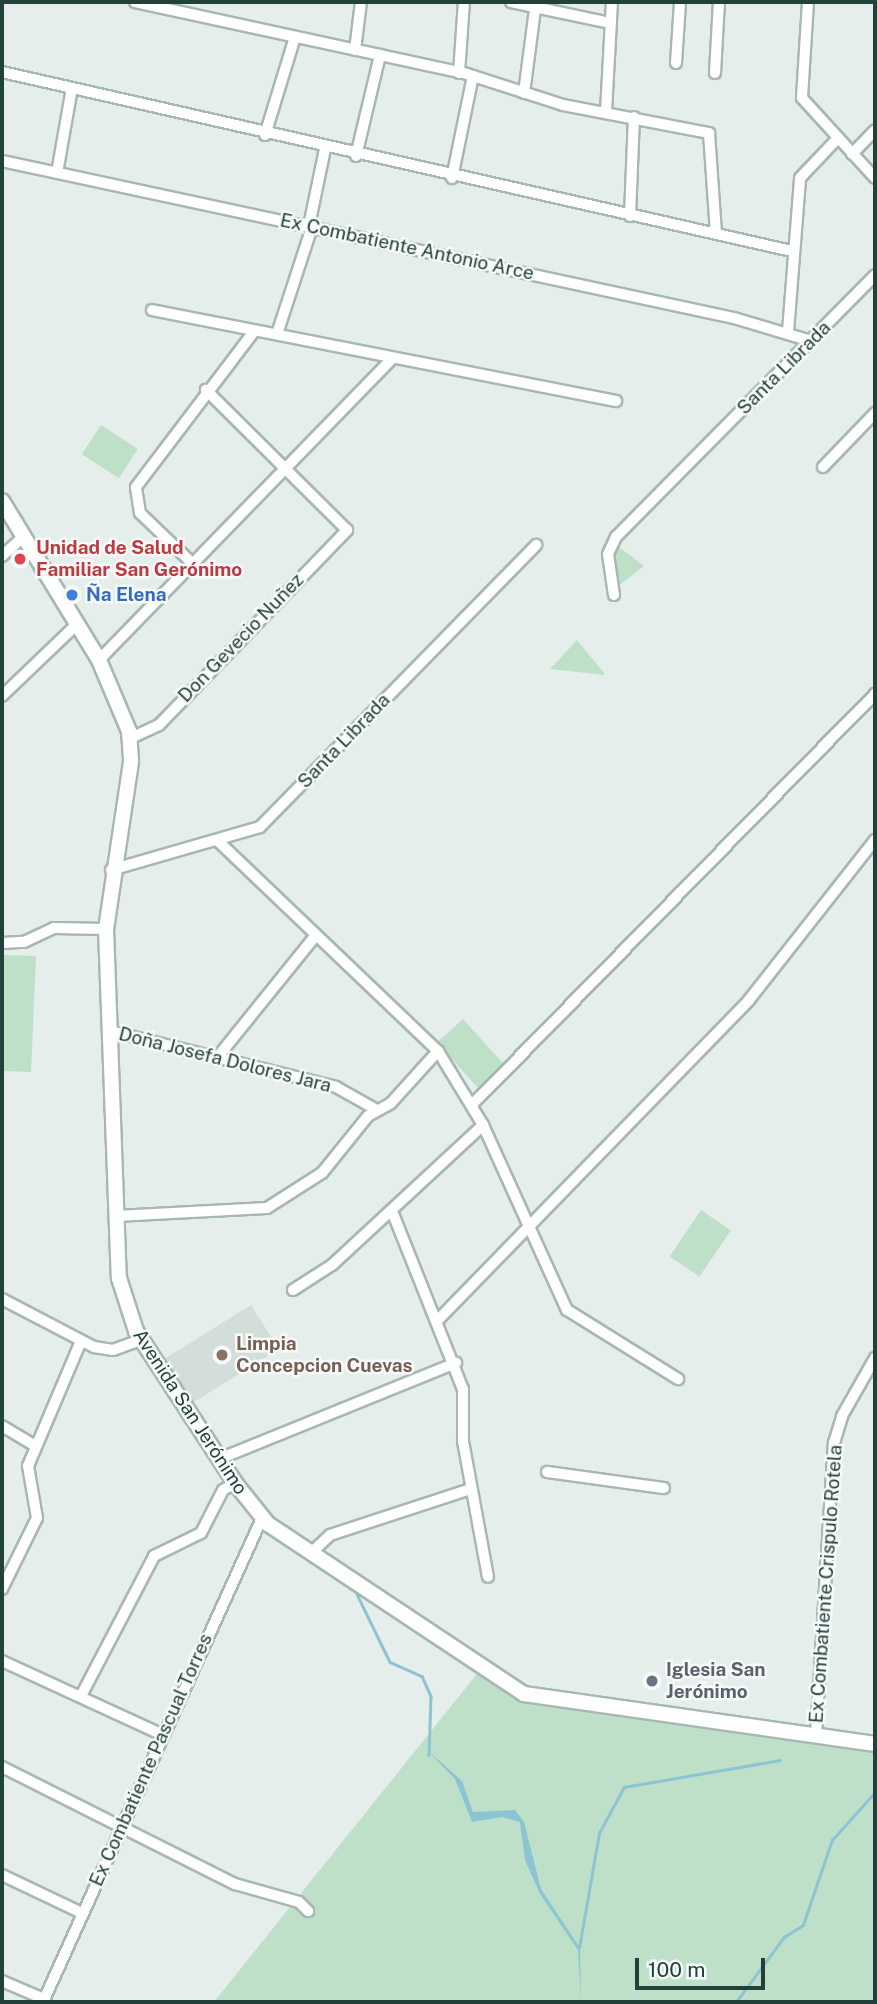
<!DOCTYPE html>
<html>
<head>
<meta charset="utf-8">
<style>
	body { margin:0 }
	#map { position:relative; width:877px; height:2004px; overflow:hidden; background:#e5eeeb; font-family:"Public Sans",sans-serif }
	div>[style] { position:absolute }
	.built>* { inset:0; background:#d3deda; transform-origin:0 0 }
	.green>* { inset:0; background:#bee0c9; transform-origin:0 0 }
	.water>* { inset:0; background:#8cc4d4 }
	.stream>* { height:2.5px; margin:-1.25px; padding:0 1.25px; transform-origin:1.25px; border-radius:1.25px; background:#8cc4d4 }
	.roads { filter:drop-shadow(2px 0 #a7b7b3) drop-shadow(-2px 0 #a7b7b3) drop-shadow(0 2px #a7b7b3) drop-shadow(0 -2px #a7b7b3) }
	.street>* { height:10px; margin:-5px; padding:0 5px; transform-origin:5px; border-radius:5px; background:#fff }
	.secondary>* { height:14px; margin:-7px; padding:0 7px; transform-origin:7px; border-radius:7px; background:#fff }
	.dots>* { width:19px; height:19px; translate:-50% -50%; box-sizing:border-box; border:4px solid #f6faf8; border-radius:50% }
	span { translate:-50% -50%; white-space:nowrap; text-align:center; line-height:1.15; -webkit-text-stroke:5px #f6faf8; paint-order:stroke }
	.street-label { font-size:19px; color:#23413b }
	.health-label { font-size:19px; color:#be3a42; font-weight:700 }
	.left { translate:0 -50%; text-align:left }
	.shop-label { font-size:19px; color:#366cbe; font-weight:700 }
	.education-label { font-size:19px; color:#785e54; font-weight:700 }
	.worship-label { font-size:19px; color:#5b616d; font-weight:700 }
	.frame { position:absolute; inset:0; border:4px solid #23413b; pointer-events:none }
	.scale { position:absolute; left:635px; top:1958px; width:130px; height:32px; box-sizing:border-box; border:4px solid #23413b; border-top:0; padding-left:9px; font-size:21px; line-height:24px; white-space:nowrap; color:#23413b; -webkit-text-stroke:5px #f6faf8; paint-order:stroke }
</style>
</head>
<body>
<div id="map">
	<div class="built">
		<div style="left:251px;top:1305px;width:52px;height:103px;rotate:58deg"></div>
	</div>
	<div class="green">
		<div style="left:101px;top:425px;width:44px;height:35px;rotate:33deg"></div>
		<div style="clip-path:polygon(615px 544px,644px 566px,617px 587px,611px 566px)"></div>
		<div style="clip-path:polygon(577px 640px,604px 673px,605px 675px,550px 669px)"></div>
		<div style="clip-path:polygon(2px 955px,36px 956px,31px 1072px,2px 1071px)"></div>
		<div style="left:463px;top:1019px;width:61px;height:35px;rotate:48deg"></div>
		<div style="left:701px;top:1210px;width:36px;height:56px;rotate:34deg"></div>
		<div style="clip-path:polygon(480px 1670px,508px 1690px,875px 1749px,875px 2002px,214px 2002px)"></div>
	</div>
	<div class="water">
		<div style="clip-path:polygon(427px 1750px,462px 1781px,473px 1812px,515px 1810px,524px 1822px,541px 1889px,580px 1948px,581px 2002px,578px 1950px,540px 1894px,525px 1860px,520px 1822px,502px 1817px,472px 1822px,455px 1779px)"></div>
	</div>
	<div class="stream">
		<div style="left:103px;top:1025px;width:25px;rotate:90deg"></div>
		<div style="left:152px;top:1369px;width:32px;rotate:58deg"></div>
		<div style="left:182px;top:1416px;width:18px;rotate:56deg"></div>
		<div style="left:355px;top:1590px;width:80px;rotate:64.1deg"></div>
		<div style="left:390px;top:1662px;width:35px;rotate:24deg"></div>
		<div style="left:422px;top:1676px;width:22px;rotate:66deg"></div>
		<div style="left:431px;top:1696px;width:59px;rotate:91.9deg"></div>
		<div style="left:579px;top:1948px;width:117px;rotate:-80.1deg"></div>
		<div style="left:599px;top:1833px;width:52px;rotate:-61.5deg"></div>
		<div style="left:624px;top:1787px;width:158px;rotate:-9.8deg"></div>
		<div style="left:736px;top:2002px;width:81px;rotate:-53.6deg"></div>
		<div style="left:784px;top:1937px;width:22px;rotate:-32deg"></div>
		<div style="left:803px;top:1925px;width:90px;rotate:-71.2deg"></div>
		<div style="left:832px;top:1840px;width:64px;rotate:-48.1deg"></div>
	</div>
	<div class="roads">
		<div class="street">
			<div style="left:135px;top:2px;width:340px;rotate:12.2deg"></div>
			<div style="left:467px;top:74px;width:101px;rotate:17.9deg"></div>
			<div style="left:563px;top:105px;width:149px;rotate:10.9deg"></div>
			<div style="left:709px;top:133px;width:101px;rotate:86deg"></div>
			<div style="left:511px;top:2px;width:102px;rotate:11.9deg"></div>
			<div style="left:808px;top:2px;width:96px;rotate:93.6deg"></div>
			<div style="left:802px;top:98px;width:108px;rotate:47.6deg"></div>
			<div style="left:355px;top:50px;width:48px;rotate:-82.9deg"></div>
			<div style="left:676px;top:63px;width:61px;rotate:-86.2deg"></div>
			<div style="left:2px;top:72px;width:810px;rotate:12.77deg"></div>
			<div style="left:459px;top:73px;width:71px;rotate:-86deg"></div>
			<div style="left:715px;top:73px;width:71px;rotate:-86.8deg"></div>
			<div style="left:524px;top:93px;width:92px;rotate:-82.5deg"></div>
			<div style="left:606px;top:112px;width:110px;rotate:-86.9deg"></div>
			<div style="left:265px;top:135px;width:102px;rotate:-73deg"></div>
			<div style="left:852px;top:154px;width:33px;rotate:-46deg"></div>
			<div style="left:356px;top:156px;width:104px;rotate:-76.6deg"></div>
			<div style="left:2px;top:161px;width:749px;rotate:12.11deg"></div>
			<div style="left:734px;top:318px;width:80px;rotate:16.6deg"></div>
			<div style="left:57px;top:173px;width:86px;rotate:-80deg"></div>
			<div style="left:452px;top:178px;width:104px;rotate:-78.4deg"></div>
			<div style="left:630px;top:216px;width:99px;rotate:-87.7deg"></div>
			<div style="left:309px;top:226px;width:79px;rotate:-78.3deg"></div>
			<div style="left:152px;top:310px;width:473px;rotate:11.1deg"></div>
			<div style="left:278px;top:331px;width:109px;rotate:-71.9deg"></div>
			<div style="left:788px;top:332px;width:154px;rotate:-85.5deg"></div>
			<div style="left:800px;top:178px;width:55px;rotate:-46.5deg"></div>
			<div style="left:823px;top:467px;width:75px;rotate:-46.1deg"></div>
			<div style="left:2px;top:556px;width:30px;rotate:-42deg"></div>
			<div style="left:190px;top:561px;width:69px;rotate:-136.2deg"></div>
			<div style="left:140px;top:513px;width:26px;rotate:-99deg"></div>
			<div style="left:136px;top:487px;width:193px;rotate:-52.8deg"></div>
			<div style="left:614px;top:595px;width:41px;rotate:-98.3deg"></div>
			<div style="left:608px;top:554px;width:19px;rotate:-65deg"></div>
			<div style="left:616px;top:537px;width:368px;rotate:-45.3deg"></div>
			<div style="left:99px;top:660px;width:421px;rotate:-45.8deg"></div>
			<div style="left:2px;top:696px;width:105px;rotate:-43.8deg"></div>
			<div style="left:131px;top:738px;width:31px;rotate:-25deg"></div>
			<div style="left:159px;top:725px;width:271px;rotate:-46deg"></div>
			<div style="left:347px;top:530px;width:199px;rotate:-135.2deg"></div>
			<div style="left:218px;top:841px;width:304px;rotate:43.7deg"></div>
			<div style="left:438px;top:1051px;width:87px;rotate:58.7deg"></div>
			<div style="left:483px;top:1125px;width:203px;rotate:65.6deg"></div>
			<div style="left:567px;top:1310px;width:131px;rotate:31.9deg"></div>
			<div style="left:111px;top:870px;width:155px;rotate:-16.1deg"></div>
			<div style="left:260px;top:827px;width:395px;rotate:-45.6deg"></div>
			<div style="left:2px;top:943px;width:22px;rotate:-3deg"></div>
			<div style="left:24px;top:942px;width:33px;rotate:-25deg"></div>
			<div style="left:54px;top:928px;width:52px;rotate:1.1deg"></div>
			<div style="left:110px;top:1031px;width:233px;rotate:13.9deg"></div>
			<div style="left:336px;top:1087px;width:47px;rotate:29.3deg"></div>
			<div style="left:216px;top:1059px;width:154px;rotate:-51.1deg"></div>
			<div style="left:472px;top:1105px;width:576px;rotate:-45.56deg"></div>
			<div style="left:392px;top:1211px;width:192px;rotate:68.3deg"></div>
			<div style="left:463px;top:1389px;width:52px;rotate:90deg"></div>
			<div style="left:463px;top:1441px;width:138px;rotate:79.6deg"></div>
			<div style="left:116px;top:1216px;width:151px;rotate:-3deg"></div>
			<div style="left:267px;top:1208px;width:65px;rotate:-32.5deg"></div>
			<div style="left:322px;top:1173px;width:73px;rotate:-51.1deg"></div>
			<div style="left:368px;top:1116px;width:26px;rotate:-29deg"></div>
			<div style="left:391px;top:1103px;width:70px;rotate:-47.9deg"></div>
			<div style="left:293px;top:1290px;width:46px;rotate:-32.7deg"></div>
			<div style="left:332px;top:1265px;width:206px;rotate:-42.8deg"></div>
			<div style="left:2px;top:1299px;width:104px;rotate:27.6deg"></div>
			<div style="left:94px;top:1347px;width:19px;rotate:9deg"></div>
			<div style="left:113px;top:1350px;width:30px;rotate:-20deg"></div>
			<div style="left:439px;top:1319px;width:445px;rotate:-45.8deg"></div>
			<div style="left:749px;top:1000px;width:204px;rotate:-51.8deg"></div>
			<div style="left:2px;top:1426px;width:39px;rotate:31deg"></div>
			<div style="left:219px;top:1459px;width:256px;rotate:-22.1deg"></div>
			<div style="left:547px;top:1472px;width:118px;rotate:7.8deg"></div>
			<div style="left:313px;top:1551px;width:23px;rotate:-43deg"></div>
			<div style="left:330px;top:1535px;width:148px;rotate:-18.1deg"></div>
			<div style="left:2px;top:1589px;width:79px;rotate:-63.8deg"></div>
			<div style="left:37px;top:1518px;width:53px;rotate:-99.8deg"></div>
			<div style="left:28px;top:1466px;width:136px;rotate:-67deg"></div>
			<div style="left:2px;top:1661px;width:175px;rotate:24.7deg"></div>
			<div style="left:82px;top:1694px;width:156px;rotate:-62.4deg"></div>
			<div style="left:154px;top:1556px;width:52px;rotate:-26.1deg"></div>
			<div style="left:201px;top:1533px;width:48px;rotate:-62.9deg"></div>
			<div style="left:223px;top:1490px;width:14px;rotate:-30deg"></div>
			<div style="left:816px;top:1735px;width:293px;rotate:-86.5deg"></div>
			<div style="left:834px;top:1443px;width:28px;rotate:-73deg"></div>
			<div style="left:842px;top:1416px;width:67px;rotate:-60.4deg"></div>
			<div style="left:2px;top:1767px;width:261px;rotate:26.7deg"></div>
			<div style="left:235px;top:1884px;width:66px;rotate:15.7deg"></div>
			<div style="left:299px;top:1902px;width:13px;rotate:45deg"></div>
			<div style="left:2px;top:1875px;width:89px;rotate:25.4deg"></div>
			<div style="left:2px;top:1981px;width:46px;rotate:23.2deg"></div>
			<div style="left:43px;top:2002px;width:531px;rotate:-65.65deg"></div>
		</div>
		<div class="secondary">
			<div style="left:2px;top:501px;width:186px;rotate:58.6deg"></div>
			<div style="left:99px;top:660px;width:77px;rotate:67.1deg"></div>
			<div style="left:129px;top:731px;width:31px;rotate:86deg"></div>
			<div style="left:131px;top:762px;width:169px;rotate:98.5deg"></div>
			<div style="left:106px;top:929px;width:349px;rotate:87.9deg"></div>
			<div style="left:119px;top:1278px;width:56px;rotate:72.2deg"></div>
			<div style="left:136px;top:1331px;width:181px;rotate:56.9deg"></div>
			<div style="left:235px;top:1483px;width:53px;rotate:51.2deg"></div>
			<div style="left:268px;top:1524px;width:307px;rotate:33.6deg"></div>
			<div style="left:524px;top:1694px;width:355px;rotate:8.1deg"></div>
		</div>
	</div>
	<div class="dots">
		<div style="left:20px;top:559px;background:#e0444e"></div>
		<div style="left:72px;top:595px;background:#3f7fe0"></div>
		<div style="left:222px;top:1355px;background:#8d6e63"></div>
		<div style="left:652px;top:1681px;background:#6b7280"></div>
	</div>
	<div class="street-label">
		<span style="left:407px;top:247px;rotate:12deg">Ex Combatiente Antonio Arce</span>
		<span style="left:784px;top:368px;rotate:-45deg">Santa Librada</span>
		<span style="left:241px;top:638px;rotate:-46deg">Don Gevecio Nuñez</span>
		<span style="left:344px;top:741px;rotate:-46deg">Santa Librada</span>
		<span style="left:225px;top:1060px;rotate:14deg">Doña Josefa Dolores Jara</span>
		<span style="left:190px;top:1412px;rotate:57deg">Avenida San Jerónimo</span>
		<span style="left:826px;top:1584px;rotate:-86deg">Ex Combatiente Crispulo Rotela</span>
		<span style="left:151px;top:1760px;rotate:-66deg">Ex Combatiente Pascual Torres</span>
	</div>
	<div class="health-label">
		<span class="left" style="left:36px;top:559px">Unidad de Salud<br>Familiar San Gerónimo</span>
	</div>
	<div class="shop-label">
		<span class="left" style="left:86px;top:595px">Ña Elena</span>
	</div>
	<div class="education-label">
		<span class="left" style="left:236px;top:1355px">Limpia<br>Concepcion Cuevas</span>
	</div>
	<div class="worship-label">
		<span class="left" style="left:666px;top:1681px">Iglesia San<br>Jerónimo</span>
	</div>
	<div class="frame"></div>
	<div class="scale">100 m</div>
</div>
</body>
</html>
